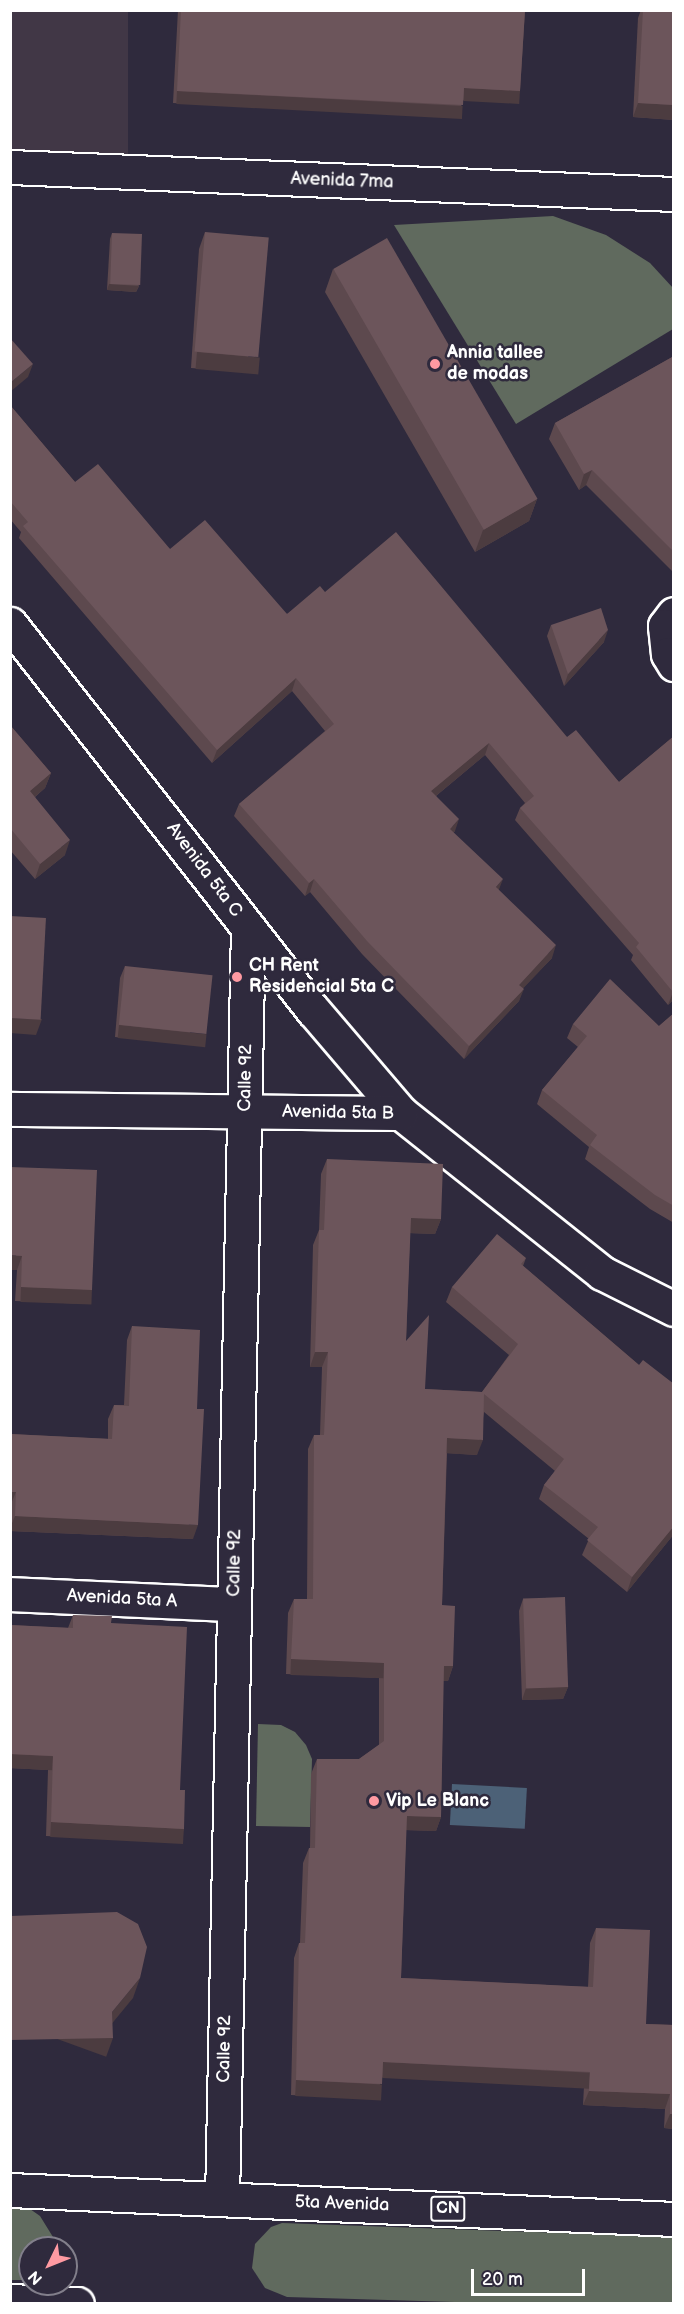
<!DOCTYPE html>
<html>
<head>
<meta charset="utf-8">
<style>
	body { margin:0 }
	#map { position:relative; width:684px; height:2314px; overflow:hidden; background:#2f2a3d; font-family:"Balsamiq Sans",sans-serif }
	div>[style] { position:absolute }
	.built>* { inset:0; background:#413746; transform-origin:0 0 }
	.green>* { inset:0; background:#606a5e }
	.water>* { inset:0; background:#4c6177; transform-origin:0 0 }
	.roads { filter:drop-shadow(2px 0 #fff) drop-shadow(-2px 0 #fff) drop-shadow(0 2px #fff) drop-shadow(0 -2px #fff) }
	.minor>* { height:33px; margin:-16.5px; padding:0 16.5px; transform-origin:16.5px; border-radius:16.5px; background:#2f2a3d }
	.highway>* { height:33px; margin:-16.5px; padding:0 16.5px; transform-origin:16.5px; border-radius:16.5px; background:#2f2a3d }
	.wall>* { inset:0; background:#5d494e }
	.shaded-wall>* { inset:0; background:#4c3c40; transform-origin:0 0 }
	.building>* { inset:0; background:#6c555b; transform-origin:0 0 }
	.dots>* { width:16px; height:16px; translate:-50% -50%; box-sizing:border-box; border:3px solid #2f2a3d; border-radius:50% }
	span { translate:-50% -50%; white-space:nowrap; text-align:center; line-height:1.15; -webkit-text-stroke:5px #2f2a3d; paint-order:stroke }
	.shield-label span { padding:2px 4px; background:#2f2a3d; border:2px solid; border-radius:4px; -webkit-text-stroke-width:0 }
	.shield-label { font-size:16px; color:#fff; font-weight:700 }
	.street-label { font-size:18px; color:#fff }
	.poi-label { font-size:18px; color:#fff; font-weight:700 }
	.left { translate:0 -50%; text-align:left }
	.frame { position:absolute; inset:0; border:12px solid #fff; pointer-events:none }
	.north { position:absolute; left:18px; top:2236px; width:60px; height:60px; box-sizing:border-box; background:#2f2a3d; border:2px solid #827f8b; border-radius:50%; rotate:227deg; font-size:16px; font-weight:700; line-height:24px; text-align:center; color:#fff }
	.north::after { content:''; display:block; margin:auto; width:21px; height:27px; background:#ff9aa2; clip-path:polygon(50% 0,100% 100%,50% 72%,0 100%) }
	.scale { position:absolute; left:471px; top:2269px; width:114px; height:27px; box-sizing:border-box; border:3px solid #fff; border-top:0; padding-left:8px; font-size:18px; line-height:21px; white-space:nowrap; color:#fff; -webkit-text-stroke:4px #2f2a3d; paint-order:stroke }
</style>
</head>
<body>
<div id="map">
	<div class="built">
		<div style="left:11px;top:11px;width:117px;height:156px"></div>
	</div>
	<div class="green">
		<div style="clip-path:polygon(553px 216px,606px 235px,650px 263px,673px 288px,673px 329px,516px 424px,394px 225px)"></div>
		<div style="clip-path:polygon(258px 1724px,281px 1725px,295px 1732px,306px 1745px,312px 1759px,310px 1827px,256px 1826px)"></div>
		<div style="clip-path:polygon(11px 2207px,30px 2209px,40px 2216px,53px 2237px,54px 2248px,30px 2248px,30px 2278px,22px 2280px,11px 2280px)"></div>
		<div style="clip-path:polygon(282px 2223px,673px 2237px,673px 2303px,488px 2303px,287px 2297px,265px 2288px,252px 2268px,255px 2244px,271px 2227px)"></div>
	</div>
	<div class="water">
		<div style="left:452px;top:1784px;width:75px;height:41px;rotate:3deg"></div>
	</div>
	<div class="roads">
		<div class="minor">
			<div style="left:10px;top:167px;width:665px;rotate:2.33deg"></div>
			<div style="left:674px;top:614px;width:15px;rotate:127deg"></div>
			<div style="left:665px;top:626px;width:28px;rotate:84deg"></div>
			<div style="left:668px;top:654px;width:12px;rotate:59deg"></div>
			<div style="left:10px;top:624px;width:491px;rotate:51.9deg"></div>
			<div style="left:313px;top:1010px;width:135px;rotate:49.5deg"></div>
			<div style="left:401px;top:1113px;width:257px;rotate:38.5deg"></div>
			<div style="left:602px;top:1273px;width:80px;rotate:26.6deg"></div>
			<div style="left:10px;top:1109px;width:391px;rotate:0.6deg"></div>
			<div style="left:10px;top:1594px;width:224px;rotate:2.6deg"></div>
			<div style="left:222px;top:2199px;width:1271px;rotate:-88.83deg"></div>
		</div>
		<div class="highway">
			<div style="left:10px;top:2190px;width:665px;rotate:2.5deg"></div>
			<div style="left:10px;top:2301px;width:67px;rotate:2.6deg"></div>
		</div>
	</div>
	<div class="wall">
		<div style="clip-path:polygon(178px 10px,525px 10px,520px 91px,516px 103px,463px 100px,458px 117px,173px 103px)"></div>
		<div style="clip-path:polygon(641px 10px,674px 10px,674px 120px,633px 117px,638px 18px)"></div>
		<div style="clip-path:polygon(205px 232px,254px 373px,191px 368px,199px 249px)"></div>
		<div style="clip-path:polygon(112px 233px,139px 286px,136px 292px,107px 290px,110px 239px)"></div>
		<div style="clip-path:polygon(333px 269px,537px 499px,529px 521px,475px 552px,325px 292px)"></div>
		<div style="clip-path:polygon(674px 356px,674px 573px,586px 485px,579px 490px,549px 439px,555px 423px)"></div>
		<div style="clip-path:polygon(10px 405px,75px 482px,170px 549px,287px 614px,325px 592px,567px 737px,619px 782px,674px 736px,674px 999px,668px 1005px,631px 960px,633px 955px,515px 820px,520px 808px,525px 803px,485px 755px,436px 796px,455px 831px,453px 833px,552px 958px,523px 988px,519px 1001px,464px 1059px,362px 954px,310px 892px,305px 896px,234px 816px,239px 804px,325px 731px,292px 691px,212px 763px,19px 538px,21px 532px,10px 519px)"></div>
		<div style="clip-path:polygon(551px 625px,604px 642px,564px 686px,547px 636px)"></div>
		<div style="clip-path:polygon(10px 725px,51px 773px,45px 788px,35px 797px,65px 855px,35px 879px,10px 850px)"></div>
		<div style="clip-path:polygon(125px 966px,203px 1046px,115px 1037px,120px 978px)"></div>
		<div style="clip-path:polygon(674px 1013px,674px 1223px,650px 1209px,585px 1159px,589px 1147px,537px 1104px,542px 1090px,578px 1047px,567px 1038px,573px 1024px,659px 1026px)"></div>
		<div style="clip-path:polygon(327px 1159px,441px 1219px,435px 1234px,410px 1233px,406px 1341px,425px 1389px,482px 1392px,509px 1355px,446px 1302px,452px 1287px,526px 1258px,523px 1266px,639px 1365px,674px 1384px,674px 1534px,627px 1592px,582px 1555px,589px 1539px,539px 1499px,544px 1485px,555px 1471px,484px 1412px,477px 1455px,447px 1453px,442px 1605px,453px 1666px,448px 1681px,443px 1681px,441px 1817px,436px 1831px,406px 1830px,401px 1978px,588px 1987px,590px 1943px,596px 1928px,646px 2024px,674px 2025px,674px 2129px,664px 2128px,665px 2109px,583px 2105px,584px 2086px,382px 2077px,376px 2099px,291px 2095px,294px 1958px,299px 1943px,300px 1943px,303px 1863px,309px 1848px,310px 1848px,311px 1774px,317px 1759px,359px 1759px,379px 1745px,379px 1678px,286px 1674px,288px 1613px,294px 1599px,307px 1599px,308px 1449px,314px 1435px,320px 1435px,322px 1367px,310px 1367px,313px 1245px,319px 1230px,321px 1174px)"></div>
		<div style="clip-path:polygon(10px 1167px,92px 1290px,87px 1304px,15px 1301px,17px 1270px)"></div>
		<div style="clip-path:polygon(132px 1326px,193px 1539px,10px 1531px,10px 1434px,108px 1439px,108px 1419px,114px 1405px,124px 1405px,127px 1340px)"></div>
		<div style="clip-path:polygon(523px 1599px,568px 1687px,563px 1699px,522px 1700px,519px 1611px)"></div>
		<div style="clip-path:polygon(73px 1615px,111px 1623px,180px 1790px,184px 1829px,179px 1843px,46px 1836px,48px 1770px,10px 1768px,10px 1625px,68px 1628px)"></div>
	</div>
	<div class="shaded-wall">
		<div style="left:464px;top:88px;width:56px;height:13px;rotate:3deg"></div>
		<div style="left:177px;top:91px;width:286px;height:13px;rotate:3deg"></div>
		<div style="clip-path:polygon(638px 103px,674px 105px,674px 120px,633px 117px)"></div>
		<div style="clip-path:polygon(109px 284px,139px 286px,136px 292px,107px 290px)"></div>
		<div style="left:197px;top:352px;width:63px;height:17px;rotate:5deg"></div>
		<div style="clip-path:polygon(33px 364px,28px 377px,10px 392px,10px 383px)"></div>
		<div style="clip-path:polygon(592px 470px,586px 485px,579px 490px,584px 474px)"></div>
		<div style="clip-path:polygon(537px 499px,529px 521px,475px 552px,483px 530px)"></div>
		<div style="clip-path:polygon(608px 630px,604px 642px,564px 686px,568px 674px)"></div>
		<div style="clip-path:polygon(296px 678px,292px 691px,212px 763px,217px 750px)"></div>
		<div style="clip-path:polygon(489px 743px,485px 755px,426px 804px,431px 791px)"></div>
		<div style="clip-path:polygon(51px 773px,45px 788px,24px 806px,30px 791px)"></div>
		<div style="clip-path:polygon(459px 819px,455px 831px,445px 842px,450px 829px)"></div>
		<div style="clip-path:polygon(70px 840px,65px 855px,35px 879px,40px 864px)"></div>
		<div style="clip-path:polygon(314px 879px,310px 892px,305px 896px,309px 883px)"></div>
		<div style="clip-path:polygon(503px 879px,498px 892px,496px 887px)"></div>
		<div style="clip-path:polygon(556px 945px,552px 958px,515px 997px,519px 985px)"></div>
		<div style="clip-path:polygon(524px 989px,519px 1001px,464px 1059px,469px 1046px)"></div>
		<div style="clip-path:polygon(673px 992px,674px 992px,674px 999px,668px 1005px)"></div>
		<div style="clip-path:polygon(10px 1018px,42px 1019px,36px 1035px,10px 1033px)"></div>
		<div style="left:119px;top:1025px;width:88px;height:13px;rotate:6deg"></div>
		<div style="clip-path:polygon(411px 1218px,441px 1219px,435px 1234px,405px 1233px)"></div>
		<div style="clip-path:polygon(10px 1255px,22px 1256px,17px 1270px,10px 1270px)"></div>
		<div style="left:21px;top:1287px;width:71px;height:15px;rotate:2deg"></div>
		<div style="clip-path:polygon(315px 1352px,328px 1352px,322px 1367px,310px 1367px)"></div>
		<div style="clip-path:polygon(447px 1438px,483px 1440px,477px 1455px,442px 1453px)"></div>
		<div style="clip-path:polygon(10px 1492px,16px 1492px,10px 1506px)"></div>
		<div style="clip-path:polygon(15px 1516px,198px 1525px,193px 1539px,10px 1531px,10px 1528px)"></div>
		<div style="clip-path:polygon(674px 1526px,674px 1534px,627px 1592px,632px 1577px)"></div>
		<div style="left:291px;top:1659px;width:93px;height:16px;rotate:2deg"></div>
		<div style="clip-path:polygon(444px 1666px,453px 1666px,448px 1681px,438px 1681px)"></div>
		<div style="clip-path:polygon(568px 1687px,563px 1699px,522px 1700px,526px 1688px)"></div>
		<div style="left:10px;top:1754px;width:43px;height:14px;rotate:3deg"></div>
		<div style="clip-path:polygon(407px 1816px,441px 1817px,436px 1831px,402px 1830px)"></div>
		<div style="left:51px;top:1822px;width:133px;height:15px;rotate:3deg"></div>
		<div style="clip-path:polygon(140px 1978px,133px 1998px,105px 2032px,112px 2012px)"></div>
		<div style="left:113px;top:2038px;width:20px;height:103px;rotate:110deg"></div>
		<div style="left:383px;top:2062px;width:207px;height:16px;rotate:3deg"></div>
		<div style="left:296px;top:2080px;width:86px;height:16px;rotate:3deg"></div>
		<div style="clip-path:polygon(589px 2091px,670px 2094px,665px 2109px,583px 2105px)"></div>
		<div style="clip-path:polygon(670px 2114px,674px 2114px,674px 2129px,664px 2128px)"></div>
	</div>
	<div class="building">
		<div style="clip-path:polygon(181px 10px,525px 10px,520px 91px,464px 88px,463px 105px,177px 91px)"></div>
		<div style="clip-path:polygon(643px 10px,674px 10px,674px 105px,638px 103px)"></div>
		<div style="left:205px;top:232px;width:64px;height:120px;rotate:5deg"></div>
		<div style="left:112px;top:233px;width:30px;height:51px;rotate:2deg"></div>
		<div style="left:387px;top:238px;width:301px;height:62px;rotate:60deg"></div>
		<div style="clip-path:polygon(10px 338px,33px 364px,10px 383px)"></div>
		<div style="clip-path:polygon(674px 356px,674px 552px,592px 470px,584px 474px,555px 423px)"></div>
		<div style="clip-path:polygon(10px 405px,75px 482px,98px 464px,170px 549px,205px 520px,287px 614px,320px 586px,325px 592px,396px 532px,567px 737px,576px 730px,619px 782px,674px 736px,674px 992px,673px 992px,636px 947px,639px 943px,520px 808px,534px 796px,489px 743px,431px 791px,459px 819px,450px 829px,503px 879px,496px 887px,556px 945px,519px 985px,524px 989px,469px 1046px,367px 941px,314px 879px,309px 883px,239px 804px,334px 724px,296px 678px,217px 750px,23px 526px,28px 522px,10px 501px)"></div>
		<div style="clip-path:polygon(601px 608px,608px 630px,568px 674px,551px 625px)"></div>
		<div style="clip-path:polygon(10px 725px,51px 773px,30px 791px,70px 840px,40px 864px,10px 828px)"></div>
		<div style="left:10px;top:916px;width:36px;height:102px;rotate:3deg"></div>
		<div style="left:125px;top:966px;width:88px;height:59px;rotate:6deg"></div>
		<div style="clip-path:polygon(610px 979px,659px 1026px,674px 1013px,674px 1206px,655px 1195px,590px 1145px,597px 1135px,542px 1090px,587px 1036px,573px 1024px)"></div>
		<div style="clip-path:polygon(327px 1159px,443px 1164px,441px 1219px,411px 1218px,406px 1341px,429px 1315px,425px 1389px,482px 1392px,518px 1344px,452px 1287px,497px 1234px,526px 1258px,521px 1264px,639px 1365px,643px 1360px,674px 1384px,674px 1526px,632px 1577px,587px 1540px,598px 1527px,544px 1485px,564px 1459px,484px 1394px,483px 1440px,447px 1438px,442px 1605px,455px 1606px,453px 1666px,444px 1666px,441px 1817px,407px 1816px,401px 1978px,593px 1987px,596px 1928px,650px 1930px,646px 2024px,674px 2025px,674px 2114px,670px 2114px,670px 2094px,589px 2091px,590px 2072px,383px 2062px,382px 2084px,296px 2080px,299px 1943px,305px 1943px,309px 1848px,315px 1848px,317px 1759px,359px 1759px,384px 1741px,384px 1663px,291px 1659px,294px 1599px,313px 1599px,314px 1435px,324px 1435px,328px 1352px,315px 1352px,319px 1230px,324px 1230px)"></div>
		<div style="clip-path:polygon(10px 1167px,97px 1170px,92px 1290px,21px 1287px,22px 1256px,10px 1255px)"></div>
		<div style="clip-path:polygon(132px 1326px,200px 1330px,197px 1409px,204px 1409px,198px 1525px,15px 1516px,16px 1492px,10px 1492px,10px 1434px,112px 1439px,114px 1405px,129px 1406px)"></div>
		<div style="left:565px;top:1597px;width:90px;height:42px;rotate:88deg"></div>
		<div style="clip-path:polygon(73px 1615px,112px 1616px,111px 1623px,187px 1627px,180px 1790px,185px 1790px,184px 1829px,51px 1822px,53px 1756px,10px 1754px,10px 1625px,73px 1628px)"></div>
		<div style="clip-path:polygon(117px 1912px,138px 1924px,147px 1947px,140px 1978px,112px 2012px,113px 2038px,10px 2040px,10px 1916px)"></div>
	</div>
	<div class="dots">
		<div style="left:435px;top:364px;background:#ff9aa2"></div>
		<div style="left:237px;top:977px;background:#ff9aa2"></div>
		<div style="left:374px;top:1801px;background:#ff9aa2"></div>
	</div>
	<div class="shield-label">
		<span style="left:448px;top:2209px">CN</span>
	</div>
	<div class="street-label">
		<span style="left:342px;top:181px;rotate:2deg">Avenida 7ma</span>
		<span style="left:204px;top:870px;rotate:53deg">Avenida 5ta C</span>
		<span style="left:246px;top:1078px;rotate:-89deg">Calle 92</span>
		<span style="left:338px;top:1113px;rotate:1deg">Avenida 5ta B</span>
		<span style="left:235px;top:1563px;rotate:-89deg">Calle 92</span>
		<span style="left:122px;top:1599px;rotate:3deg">Avenida 5ta A</span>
		<span style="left:225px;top:2049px;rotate:-89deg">Calle 92</span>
		<span style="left:342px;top:2204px;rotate:2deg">5ta Avenida</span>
	</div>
	<div class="poi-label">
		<span class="left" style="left:447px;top:364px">Annia tallee<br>de modas</span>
		<span class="left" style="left:249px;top:977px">CH Rent<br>Residencial 5ta C</span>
		<span class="left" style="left:386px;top:1801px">Vip Le Blanc</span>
	</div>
	<div class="frame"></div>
	<div class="north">N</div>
	<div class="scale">20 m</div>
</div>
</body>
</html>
